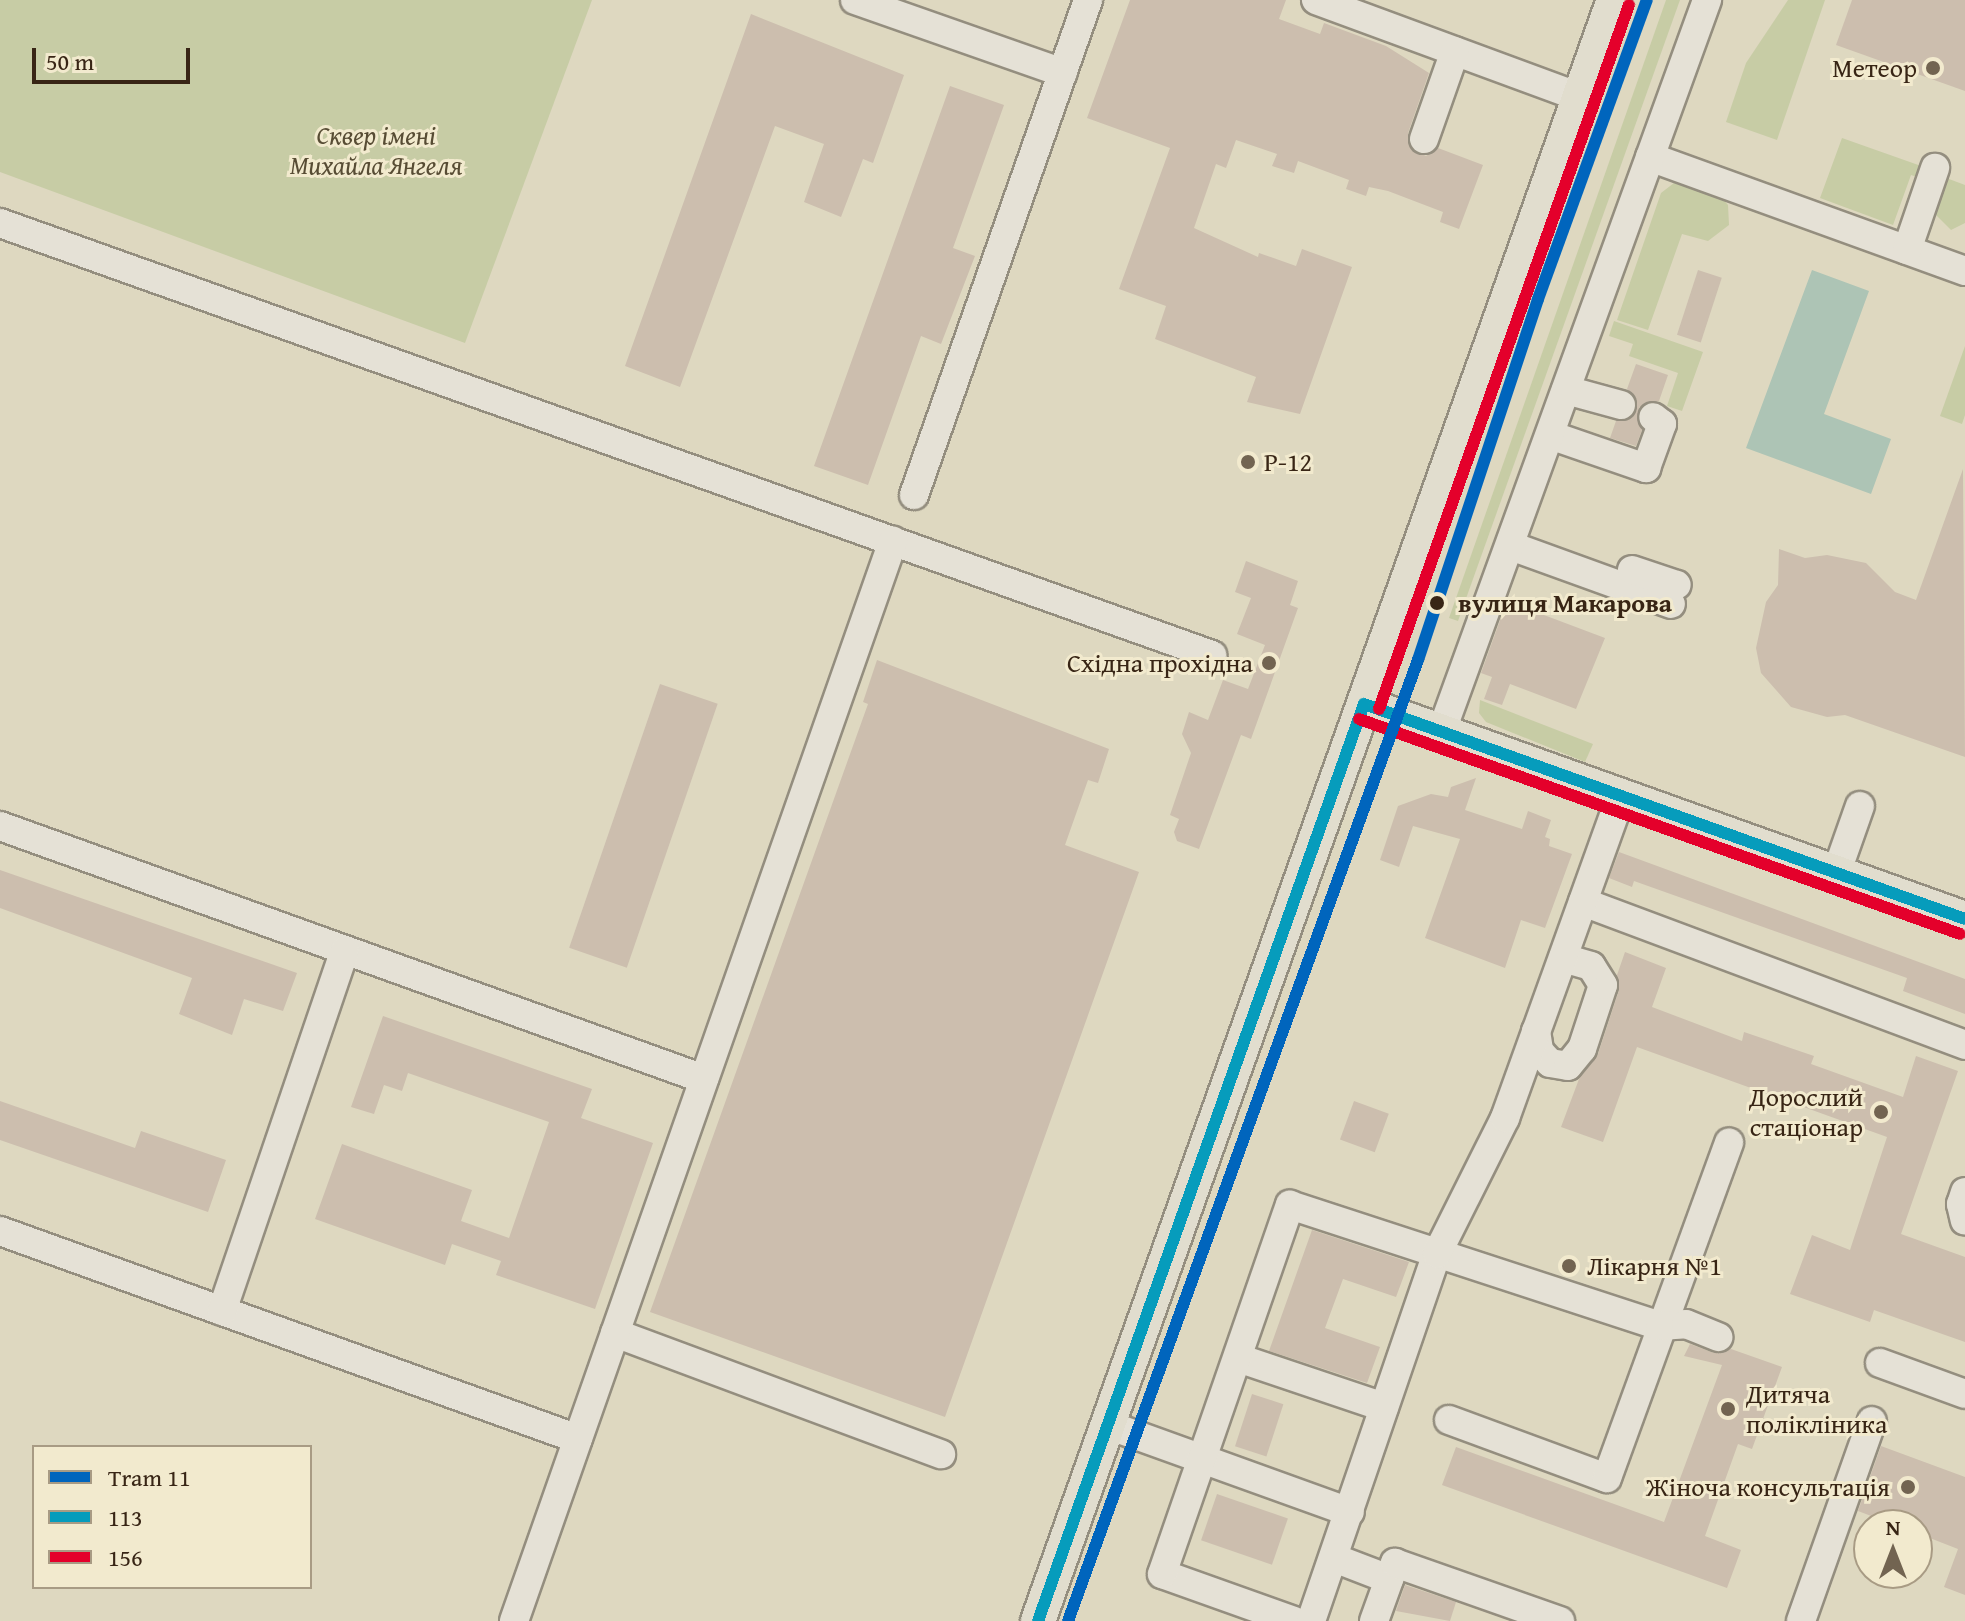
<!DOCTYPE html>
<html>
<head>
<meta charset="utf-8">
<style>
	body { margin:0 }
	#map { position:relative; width:1965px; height:1621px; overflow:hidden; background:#ded8c0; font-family:"Gentium Book Plus",serif }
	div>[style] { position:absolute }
	.green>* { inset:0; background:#c7cca5 }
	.water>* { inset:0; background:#adc4b5 }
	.building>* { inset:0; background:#ccbeae; transform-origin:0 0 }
	.roads { filter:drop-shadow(2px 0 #948e7f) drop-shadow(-2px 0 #948e7f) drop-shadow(0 2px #948e7f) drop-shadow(0 -2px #948e7f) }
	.minor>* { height:28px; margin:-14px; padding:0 14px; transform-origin:14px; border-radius:14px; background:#e5e1d6 }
	.major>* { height:34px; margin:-17px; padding:0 17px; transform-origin:17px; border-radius:17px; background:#e1ddce }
	.bus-1>* { height:12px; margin:-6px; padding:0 6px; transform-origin:6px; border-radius:6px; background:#069cbc }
	.bus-2>* { height:12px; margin:-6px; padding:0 6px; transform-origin:6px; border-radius:6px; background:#e4002b }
	.tram-1>* { height:12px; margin:-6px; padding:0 6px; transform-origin:6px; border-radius:6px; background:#0065bd }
	.dots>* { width:22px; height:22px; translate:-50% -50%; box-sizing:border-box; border:4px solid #f2eace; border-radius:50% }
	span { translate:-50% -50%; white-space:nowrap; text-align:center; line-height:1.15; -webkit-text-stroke:6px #f2eace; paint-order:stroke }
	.poi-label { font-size:26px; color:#382515 }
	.right { translate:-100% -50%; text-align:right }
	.left { translate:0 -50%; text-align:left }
	.park-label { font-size:26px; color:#574c34; font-style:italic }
	.stop-label { font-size:26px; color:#382515; font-weight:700 }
	.legend { position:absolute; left:32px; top:1445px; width:280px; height:144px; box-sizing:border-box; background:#f2eace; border:2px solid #a89b84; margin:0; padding:10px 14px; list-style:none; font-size:24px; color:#382515 }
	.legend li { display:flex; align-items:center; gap:16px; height:40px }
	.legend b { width:40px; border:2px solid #a89b84 }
	.north { position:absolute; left:1853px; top:1509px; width:80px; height:80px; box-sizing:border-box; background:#f2eace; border:2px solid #a89b84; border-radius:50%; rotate:0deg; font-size:22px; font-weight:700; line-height:32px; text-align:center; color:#382515 }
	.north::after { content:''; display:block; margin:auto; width:28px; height:36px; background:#726451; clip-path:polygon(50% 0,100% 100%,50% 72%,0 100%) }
	.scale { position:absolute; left:32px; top:48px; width:158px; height:36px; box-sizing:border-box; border:4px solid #382515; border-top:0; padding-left:10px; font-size:24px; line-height:28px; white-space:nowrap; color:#382515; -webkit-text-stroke:6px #f2eace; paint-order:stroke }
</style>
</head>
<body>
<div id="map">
	<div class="green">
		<div style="clip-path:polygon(0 0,592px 0,465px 343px,0 172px)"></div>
		<div style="clip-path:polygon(1666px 0,1680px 0,1458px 621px,1449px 618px)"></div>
		<div style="clip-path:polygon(1788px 0,1825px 0,1777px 140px,1726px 122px,1746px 63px)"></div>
		<div style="clip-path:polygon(1842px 138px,1924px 167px,1920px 178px,1911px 175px,1893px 225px,1820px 198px)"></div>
		<div style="clip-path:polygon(1941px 176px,1965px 185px,1965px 223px,1951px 230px,1929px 208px)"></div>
		<div style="clip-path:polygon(1674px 183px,1721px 197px,1728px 205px,1729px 225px,1708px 241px,1682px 234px,1648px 330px,1617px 320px,1661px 193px)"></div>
		<div style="clip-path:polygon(1614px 321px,1703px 352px,1682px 411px,1667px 406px,1678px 373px,1629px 356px,1633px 344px,1609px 336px)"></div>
		<div style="clip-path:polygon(1965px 346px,1965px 415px,1962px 424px,1940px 416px)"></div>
		<div style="clip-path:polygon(1480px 700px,1593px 744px,1585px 762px,1486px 722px,1479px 713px)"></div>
	</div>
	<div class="water">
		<div style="clip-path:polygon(1812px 270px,1869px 291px,1824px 414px,1891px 439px,1871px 494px,1746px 448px)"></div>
	</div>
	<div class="building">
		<div style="clip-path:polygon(1130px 0,1286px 0,1279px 19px,1320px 34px,1324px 23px,1386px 46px,1429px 73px,1408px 133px,1411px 149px,1426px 156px,1438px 148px,1483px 165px,1459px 229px,1440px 222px,1443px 212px,1388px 191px,1369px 187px,1366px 196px,1346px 189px,1349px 180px,1298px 161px,1294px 173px,1272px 166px,1277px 154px,1236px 140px,1226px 168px,1216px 164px,1194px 228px,1258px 257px,1259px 253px,1296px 266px,1302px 249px,1352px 267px,1300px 414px,1247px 402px,1256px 377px,1155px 339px,1166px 306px,1119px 289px,1170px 148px,1087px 118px)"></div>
		<div style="clip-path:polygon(1852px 0,1965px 0,1965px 91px,1836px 45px)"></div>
		<div style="clip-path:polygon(751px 14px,904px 75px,873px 163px,863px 159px,841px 217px,804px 202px,824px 144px,775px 126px,680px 387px,625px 366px)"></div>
		<div style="clip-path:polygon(950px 86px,1004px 105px,953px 248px,975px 256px,941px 344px,921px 336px,868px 485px,814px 466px)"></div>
		<div style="left:1698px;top:270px;width:25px;height:68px;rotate:18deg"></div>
		<div style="clip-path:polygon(1636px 364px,1668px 375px,1659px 401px,1639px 407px,1642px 430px,1636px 446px,1610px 438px,1616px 421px,1626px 421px,1637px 410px,1637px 400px,1627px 389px)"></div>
		<div style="clip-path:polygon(1963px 469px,1965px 757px,1845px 715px,1827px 717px,1791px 707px,1761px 673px,1756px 648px,1766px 602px,1778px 585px,1779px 549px,1805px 558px,1827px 555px,1866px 563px,1895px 592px,1916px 600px)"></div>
		<div style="clip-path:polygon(1246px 561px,1298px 581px,1290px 605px,1298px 608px,1251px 739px,1241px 735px,1199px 849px,1177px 841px,1174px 832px,1179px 819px,1170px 815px,1191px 753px,1182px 734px,1189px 712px,1208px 720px,1223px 680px,1248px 689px,1265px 645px,1237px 634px,1251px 598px,1235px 592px)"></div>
		<div style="clip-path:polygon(1507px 601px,1605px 638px,1576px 709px,1510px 684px,1502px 705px,1484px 699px,1492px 677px,1481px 673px)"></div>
		<div style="clip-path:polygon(877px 660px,1109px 749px,1098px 783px,1088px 780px,1065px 845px,1139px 872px,945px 1417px,650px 1312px,868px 704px,863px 702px)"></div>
		<div style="left:660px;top:684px;width:61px;height:279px;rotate:19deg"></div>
		<div style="clip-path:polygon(1476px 778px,1465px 810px,1522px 829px,1528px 811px,1551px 820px,1545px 837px,1550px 839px,1549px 846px,1572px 854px,1545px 928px,1521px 920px,1505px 968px,1425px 938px,1460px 839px,1413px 826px,1399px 867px,1380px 860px,1398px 806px,1431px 794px,1448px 797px,1451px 787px)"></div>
		<div style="clip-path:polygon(1619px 852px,1965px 979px,1965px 1014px,1903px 991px,1907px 978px,1634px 881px,1632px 887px,1609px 878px)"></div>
		<div style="clip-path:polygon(0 870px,297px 973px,283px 1011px,244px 999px,232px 1035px,179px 1014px,192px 978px,0 908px)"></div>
		<div style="clip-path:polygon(1625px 952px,1666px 968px,1652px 1007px,1742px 1041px,1744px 1032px,1814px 1056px,1811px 1064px,1903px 1097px,1916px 1056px,1958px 1071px,1901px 1234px,1965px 1257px,1965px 1342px,1874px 1310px,1870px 1322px,1790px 1294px,1812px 1235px,1850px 1250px,1887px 1137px,1637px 1047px,1603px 1142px,1561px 1127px,1579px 1079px,1598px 1054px,1619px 990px,1617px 975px)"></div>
		<div style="clip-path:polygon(383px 1016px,592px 1089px,581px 1118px,653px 1143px,595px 1309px,496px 1275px,501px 1261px,452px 1244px,445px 1265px,315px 1219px,342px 1144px,472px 1190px,461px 1221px,509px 1238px,549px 1122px,408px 1073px,402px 1091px,384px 1085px,374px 1114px,351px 1107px)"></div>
		<div style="clip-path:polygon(0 1101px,135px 1148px,141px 1131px,226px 1160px,208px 1212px,0 1140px)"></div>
		<div style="left:1354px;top:1101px;width:37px;height:41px;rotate:20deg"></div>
		<div style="clip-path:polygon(1312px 1230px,1409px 1262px,1396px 1297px,1343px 1279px,1325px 1328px,1380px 1347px,1367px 1383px,1269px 1351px)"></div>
		<div style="clip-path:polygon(1690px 1344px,1714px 1353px,1731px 1349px,1782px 1367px,1752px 1449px,1738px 1444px,1705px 1536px,1741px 1550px,1727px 1588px,1442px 1485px,1456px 1447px,1664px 1522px,1722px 1365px,1684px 1356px)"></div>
		<div style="left:1252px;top:1394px;width:33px;height:55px;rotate:18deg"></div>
		<div style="clip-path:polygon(1881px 1446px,1965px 1477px,1965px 1595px,1944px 1587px,1958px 1549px,1917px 1533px,1917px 1525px,1895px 1525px,1858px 1511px)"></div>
		<div style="left:1217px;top:1494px;width:75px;height:49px;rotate:19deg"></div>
		<div style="clip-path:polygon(1405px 1585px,1456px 1602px,1450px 1621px,1396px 1611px)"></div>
	</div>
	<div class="roads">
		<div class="minor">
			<div style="left:855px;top:0;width:220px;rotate:19.3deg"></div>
			<div style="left:1316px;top:0;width:281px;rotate:20.2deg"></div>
			<div style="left:1424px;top:139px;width:93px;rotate:-70.6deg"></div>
			<div style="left:1650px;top:157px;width:335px;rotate:19.9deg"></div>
			<div style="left:0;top:223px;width:1287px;rotate:19.62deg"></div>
			<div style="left:1907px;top:250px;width:87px;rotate:-71.1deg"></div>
			<div style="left:1566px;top:390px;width:57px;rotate:15.3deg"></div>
			<div style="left:1550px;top:435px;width:102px;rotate:19deg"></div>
			<div style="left:1646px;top:468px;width:47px;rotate:-70deg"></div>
			<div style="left:1662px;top:424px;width:11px;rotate:-142deg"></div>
			<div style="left:914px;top:495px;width:525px;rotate:-70.63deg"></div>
			<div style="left:1511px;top:546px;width:170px;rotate:19.9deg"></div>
			<div style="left:1632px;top:570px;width:47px;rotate:18.4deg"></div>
			<div style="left:1441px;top:733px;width:780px;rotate:-70.05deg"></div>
			<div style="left:0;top:826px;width:748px;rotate:19.77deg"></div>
			<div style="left:1836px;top:874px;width:72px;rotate:-70.6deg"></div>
			<div style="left:1583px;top:902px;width:408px;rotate:20.5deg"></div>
			<div style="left:1536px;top:1031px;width:20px;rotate:81deg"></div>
			<div style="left:1539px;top:1051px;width:16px;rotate:47deg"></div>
			<div style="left:1550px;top:1063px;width:18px;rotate:9deg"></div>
			<div style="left:1568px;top:1066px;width:22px;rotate:-51deg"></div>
			<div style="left:1582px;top:1049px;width:67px;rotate:-71.8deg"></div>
			<div style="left:1603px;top:985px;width:22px;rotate:-122deg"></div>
			<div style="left:1591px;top:966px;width:29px;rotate:-164deg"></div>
			<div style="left:1965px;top:1192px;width:13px;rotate:108deg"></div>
			<div style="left:1961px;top:1204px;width:17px;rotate:77deg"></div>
			<div style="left:0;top:1231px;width:614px;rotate:19.79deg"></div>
			<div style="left:222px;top:1311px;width:381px;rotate:-71.2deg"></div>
			<div style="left:615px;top:1333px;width:348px;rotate:20.4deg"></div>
			<div style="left:1238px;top:1358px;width:154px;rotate:18.6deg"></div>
			<div style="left:1880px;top:1363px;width:90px;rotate:20deg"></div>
			<div style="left:1449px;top:1420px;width:168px;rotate:20.2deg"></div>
			<div style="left:1607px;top:1478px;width:357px;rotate:-70deg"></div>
			<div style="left:1108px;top:1425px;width:257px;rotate:19.8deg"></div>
			<div style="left:1334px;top:1558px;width:59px;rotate:20.9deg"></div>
			<div style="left:514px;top:1621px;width:1145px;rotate:-70.66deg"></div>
			<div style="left:1294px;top:1621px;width:140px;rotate:-160.4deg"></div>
			<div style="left:1162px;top:1574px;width:391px;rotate:-70.9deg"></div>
			<div style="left:1290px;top:1205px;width:389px;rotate:18.1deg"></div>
			<div style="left:1660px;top:1326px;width:26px;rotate:-4deg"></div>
			<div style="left:1686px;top:1324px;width:35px;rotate:22deg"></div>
			<div style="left:1311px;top:1621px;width:388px;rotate:-71.1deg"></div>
			<div style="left:1437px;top:1254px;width:152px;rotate:-63.4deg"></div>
			<div style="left:1505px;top:1118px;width:340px;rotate:-70.2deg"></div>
			<div style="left:1374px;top:1621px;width:62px;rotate:-70.1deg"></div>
			<div style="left:1395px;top:1563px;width:175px;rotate:19.4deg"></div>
			<div style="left:1801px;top:1621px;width:212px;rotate:-70.5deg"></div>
		</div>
		<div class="major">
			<div style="left:1364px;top:704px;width:638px;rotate:19.68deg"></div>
			<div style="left:1038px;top:1621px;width:1720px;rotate:-70.44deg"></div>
		</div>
	</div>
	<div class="bus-1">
		<div style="left:1364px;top:704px;width:638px;rotate:19.68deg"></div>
		<div style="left:1038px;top:1621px;width:973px;rotate:-70.43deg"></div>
	</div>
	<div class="bus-2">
		<div style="left:1379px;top:709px;width:747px;rotate:-70.45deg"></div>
		<div style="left:1359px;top:719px;width:638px;rotate:19.68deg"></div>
	</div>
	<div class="tram-1">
		<div style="left:1068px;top:1621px;width:1023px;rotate:-69.99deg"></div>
		<div style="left:1418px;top:660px;width:380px;rotate:-71.6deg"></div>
		<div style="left:1538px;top:299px;width:318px;rotate:-70deg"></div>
	</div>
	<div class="dots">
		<div style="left:1933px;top:68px;background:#726451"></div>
		<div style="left:1248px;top:462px;background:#726451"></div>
		<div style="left:1437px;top:603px;background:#382515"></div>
		<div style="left:1269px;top:663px;background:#726451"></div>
		<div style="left:1881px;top:1112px;background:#726451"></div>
		<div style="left:1569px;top:1266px;background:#726451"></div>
		<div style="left:1728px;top:1409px;background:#726451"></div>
		<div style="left:1908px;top:1487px;background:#726451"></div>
	</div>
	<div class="poi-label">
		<span class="right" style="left:1917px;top:68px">Метеор</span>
		<span class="left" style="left:1264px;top:462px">Р-12</span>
		<span class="right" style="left:1253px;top:663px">Східна прохідна</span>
		<span class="right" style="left:1863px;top:1112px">Дорослий<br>стаціонар</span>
		<span class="left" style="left:1587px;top:1266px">Лікарня №1</span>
		<span class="left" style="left:1746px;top:1409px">Дитяча<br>полікліника</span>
		<span class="right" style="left:1890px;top:1487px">Жіноча консультація</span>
	</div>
	<div class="park-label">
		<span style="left:376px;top:150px">Сквер імені<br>Михайла Янгеля</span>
	</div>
	<div class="stop-label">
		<span class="left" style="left:1458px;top:603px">вулиця Макарова</span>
	</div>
	<ul class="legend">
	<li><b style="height:10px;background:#0065bd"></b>Tram 11</li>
	<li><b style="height:10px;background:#069cbc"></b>113</li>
	<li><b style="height:10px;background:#e4002b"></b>156</li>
	</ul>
	<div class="north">N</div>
	<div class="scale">50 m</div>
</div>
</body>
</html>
